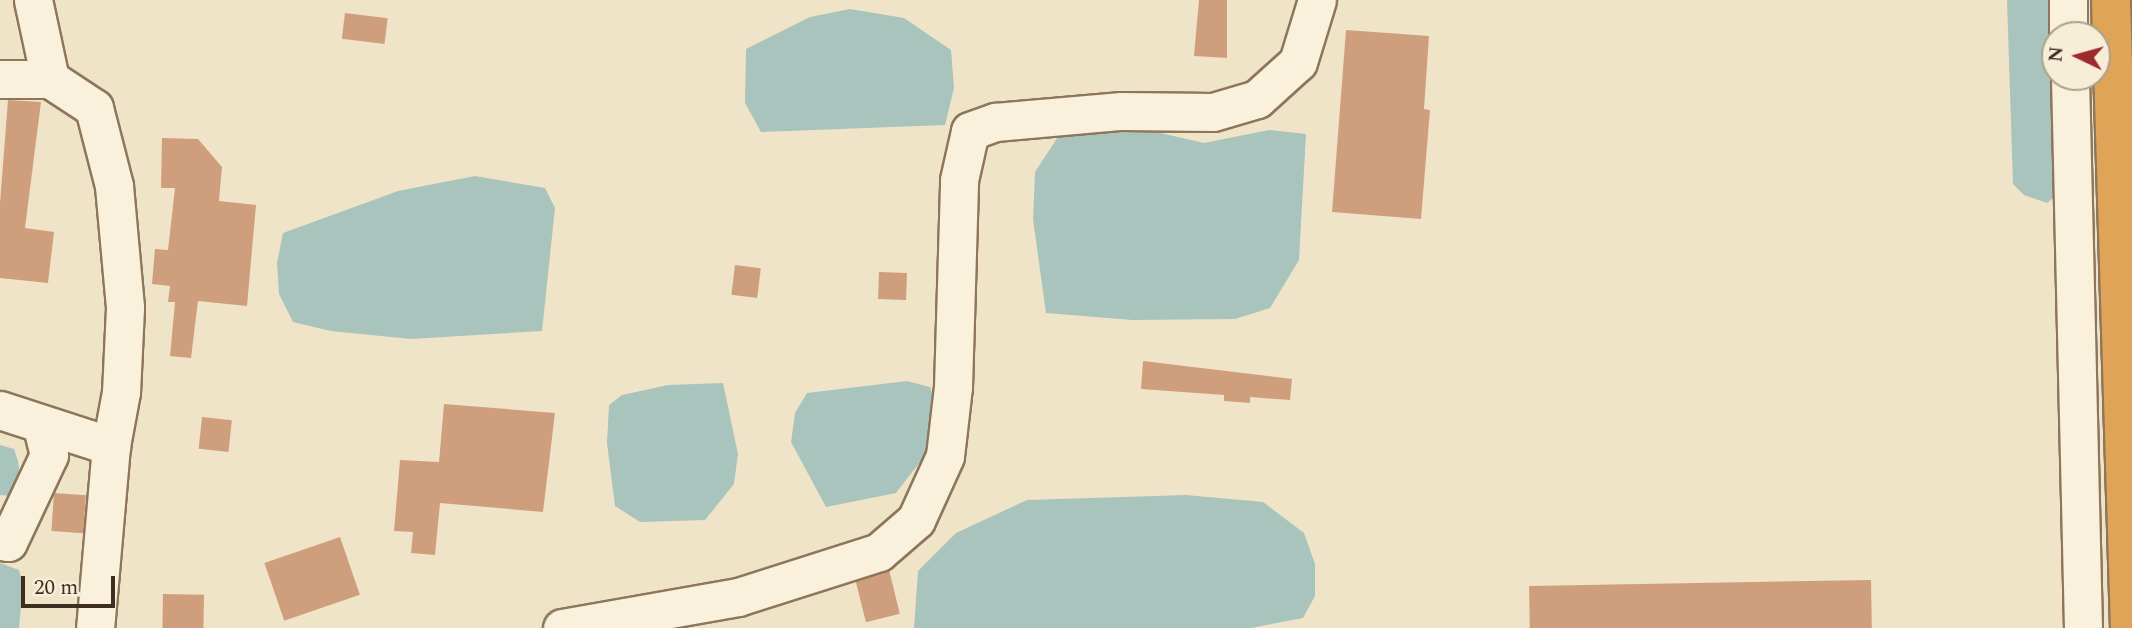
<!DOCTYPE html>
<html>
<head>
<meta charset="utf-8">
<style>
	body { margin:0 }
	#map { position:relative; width:2132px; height:628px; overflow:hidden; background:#f0e4c8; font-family:Spectral,serif }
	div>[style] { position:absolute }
	.water>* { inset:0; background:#a9c4bc }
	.building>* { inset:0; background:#cf9f7d; transform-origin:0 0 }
	.roads { filter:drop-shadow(2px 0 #8d765c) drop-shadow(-2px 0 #8d765c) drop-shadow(0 2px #8d765c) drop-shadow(0 -2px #8d765c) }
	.minor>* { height:37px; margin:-18.5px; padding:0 18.5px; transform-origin:18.5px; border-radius:18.5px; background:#faf1dc }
	.highway>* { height:38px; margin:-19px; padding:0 19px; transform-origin:19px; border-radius:19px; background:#e0a458 }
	span { translate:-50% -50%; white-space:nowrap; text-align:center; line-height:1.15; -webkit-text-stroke:6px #f7eed8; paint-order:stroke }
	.north { position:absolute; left:2041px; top:21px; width:70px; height:70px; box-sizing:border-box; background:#f7eed8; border:2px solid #ada18e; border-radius:50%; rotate:275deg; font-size:19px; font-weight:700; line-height:28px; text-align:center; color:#3d2e20 }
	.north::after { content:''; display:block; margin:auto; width:24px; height:32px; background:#9e2a2b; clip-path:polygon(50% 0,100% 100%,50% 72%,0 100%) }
	.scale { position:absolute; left:21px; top:576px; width:94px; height:32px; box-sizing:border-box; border:4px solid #3d2e20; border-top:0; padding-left:9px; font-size:21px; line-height:24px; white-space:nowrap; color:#3d2e20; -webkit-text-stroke:5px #f7eed8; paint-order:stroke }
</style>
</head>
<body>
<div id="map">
	<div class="water">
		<div style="clip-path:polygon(2007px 0,2050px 0,2055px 171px,2054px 197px,2047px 203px,2024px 195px,2013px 184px)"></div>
		<div style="clip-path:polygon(850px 9px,904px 18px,951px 50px,954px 88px,945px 125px,761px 132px,745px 103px,746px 49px,810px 17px)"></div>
		<div style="clip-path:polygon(1067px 123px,1117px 123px,1204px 143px,1269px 130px,1306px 134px,1299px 260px,1270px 308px,1235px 319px,1132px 320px,1046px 313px,1033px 219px,1035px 172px)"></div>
		<div style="clip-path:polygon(475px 176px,545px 188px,555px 208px,542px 331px,411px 339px,331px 331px,293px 322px,279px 294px,277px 263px,283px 233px,398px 191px)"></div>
		<div style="clip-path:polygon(907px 381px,930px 387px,939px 413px,930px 449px,896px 493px,826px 507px,791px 442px,795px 413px,807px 393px)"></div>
		<div style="clip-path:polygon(723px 383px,738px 454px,734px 484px,705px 520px,640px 522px,615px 506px,607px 443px,609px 405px,622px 395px,668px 385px)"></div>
		<div style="clip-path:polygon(0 445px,14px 449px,18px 461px,20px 476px,12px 496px,0 495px)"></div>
		<div style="clip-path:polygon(1186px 495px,1263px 502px,1304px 533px,1315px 564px,1315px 596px,1303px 618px,1251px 628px,914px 628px,918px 571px,956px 533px,1027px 500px)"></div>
		<div style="clip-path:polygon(0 563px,19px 570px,23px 585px,19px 628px,0 628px)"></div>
	</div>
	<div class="building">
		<div style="clip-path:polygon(1199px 0,1227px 0,1227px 58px,1194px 56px)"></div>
		<div style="left:345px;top:13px;width:43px;height:26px;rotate:7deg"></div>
		<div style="clip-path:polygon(1346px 30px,1429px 36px,1424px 109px,1430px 110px,1421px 219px,1332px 212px)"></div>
		<div style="clip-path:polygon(8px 100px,41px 102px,25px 228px,54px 232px,48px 283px,0 278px,0 203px)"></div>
		<div style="clip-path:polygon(162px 138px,198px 139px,222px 167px,219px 201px,256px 205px,247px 306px,198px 301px,191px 358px,170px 356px,175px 302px,168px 302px,170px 286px,152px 284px,155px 249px,168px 250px,175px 188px,161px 188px)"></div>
		<div style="left:735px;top:265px;width:26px;height:30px;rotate:7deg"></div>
		<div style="left:879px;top:272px;width:28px;height:27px;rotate:2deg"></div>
		<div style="clip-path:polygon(1143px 361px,1292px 379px,1290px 400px,1250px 397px,1250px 403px,1224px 401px,1224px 395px,1141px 389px)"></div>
		<div style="clip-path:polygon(444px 404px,555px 413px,543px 512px,440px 503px,435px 555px,411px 553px,413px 532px,394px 531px,400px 460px,439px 462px)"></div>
		<div style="left:202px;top:417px;width:30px;height:32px;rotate:6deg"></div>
		<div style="left:54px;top:493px;width:32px;height:38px;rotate:4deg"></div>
		<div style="left:340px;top:537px;width:61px;height:80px;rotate:71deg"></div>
		<div style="left:889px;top:570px;width:45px;height:35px;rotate:76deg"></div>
		<div style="left:1871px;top:580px;width:48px;height:342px;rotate:89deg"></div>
		<div style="left:163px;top:594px;width:41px;height:34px;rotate:1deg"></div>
	</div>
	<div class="roads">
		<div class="minor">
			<div style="left:33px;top:0;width:81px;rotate:77.9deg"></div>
			<div style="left:2068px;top:0;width:35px;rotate:90deg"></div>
			<div style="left:2070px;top:77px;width:551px;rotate:88.65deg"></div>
			<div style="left:0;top:79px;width:50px"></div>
			<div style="left:50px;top:79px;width:53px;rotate:33.4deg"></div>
			<div style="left:94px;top:108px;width:81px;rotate:75.6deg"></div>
			<div style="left:114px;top:186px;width:122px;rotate:84.8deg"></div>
			<div style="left:125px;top:308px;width:84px;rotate:92.7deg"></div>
			<div style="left:121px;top:392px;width:55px;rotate:100.5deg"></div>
			<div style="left:111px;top:446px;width:183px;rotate:95deg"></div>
			<div style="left:0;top:410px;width:117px;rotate:18deg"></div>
			<div style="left:0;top:541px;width:8px;rotate:7deg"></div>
			<div style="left:8px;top:542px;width:96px;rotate:-64.8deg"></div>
			<div style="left:49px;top:455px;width:32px;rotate:-104deg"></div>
			<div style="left:562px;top:628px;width:179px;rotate:-10deg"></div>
			<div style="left:738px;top:597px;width:148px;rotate:-17.7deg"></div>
			<div style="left:879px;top:552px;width:49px;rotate:-40.9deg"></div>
			<div style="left:916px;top:520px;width:70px;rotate:-65.6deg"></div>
			<div style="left:945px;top:456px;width:69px;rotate:-83.4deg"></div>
			<div style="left:953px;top:387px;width:207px;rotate:-88.3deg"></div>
			<div style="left:959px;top:180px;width:50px;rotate:-77.3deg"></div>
			<div style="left:970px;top:131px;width:27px;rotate:-20deg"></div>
			<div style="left:995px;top:122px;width:127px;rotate:-5deg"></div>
			<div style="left:1122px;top:111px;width:91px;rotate:0.6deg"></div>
			<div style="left:1213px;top:112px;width:46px;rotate:-16.5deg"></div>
			<div style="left:1257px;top:99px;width:55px;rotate:-42.1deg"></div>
			<div style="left:1298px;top:62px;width:65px;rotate:-73deg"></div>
		</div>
		<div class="highway">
			<div style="left:2111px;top:0;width:628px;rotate:88.27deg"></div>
		</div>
	</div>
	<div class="north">N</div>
	<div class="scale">20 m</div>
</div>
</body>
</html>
